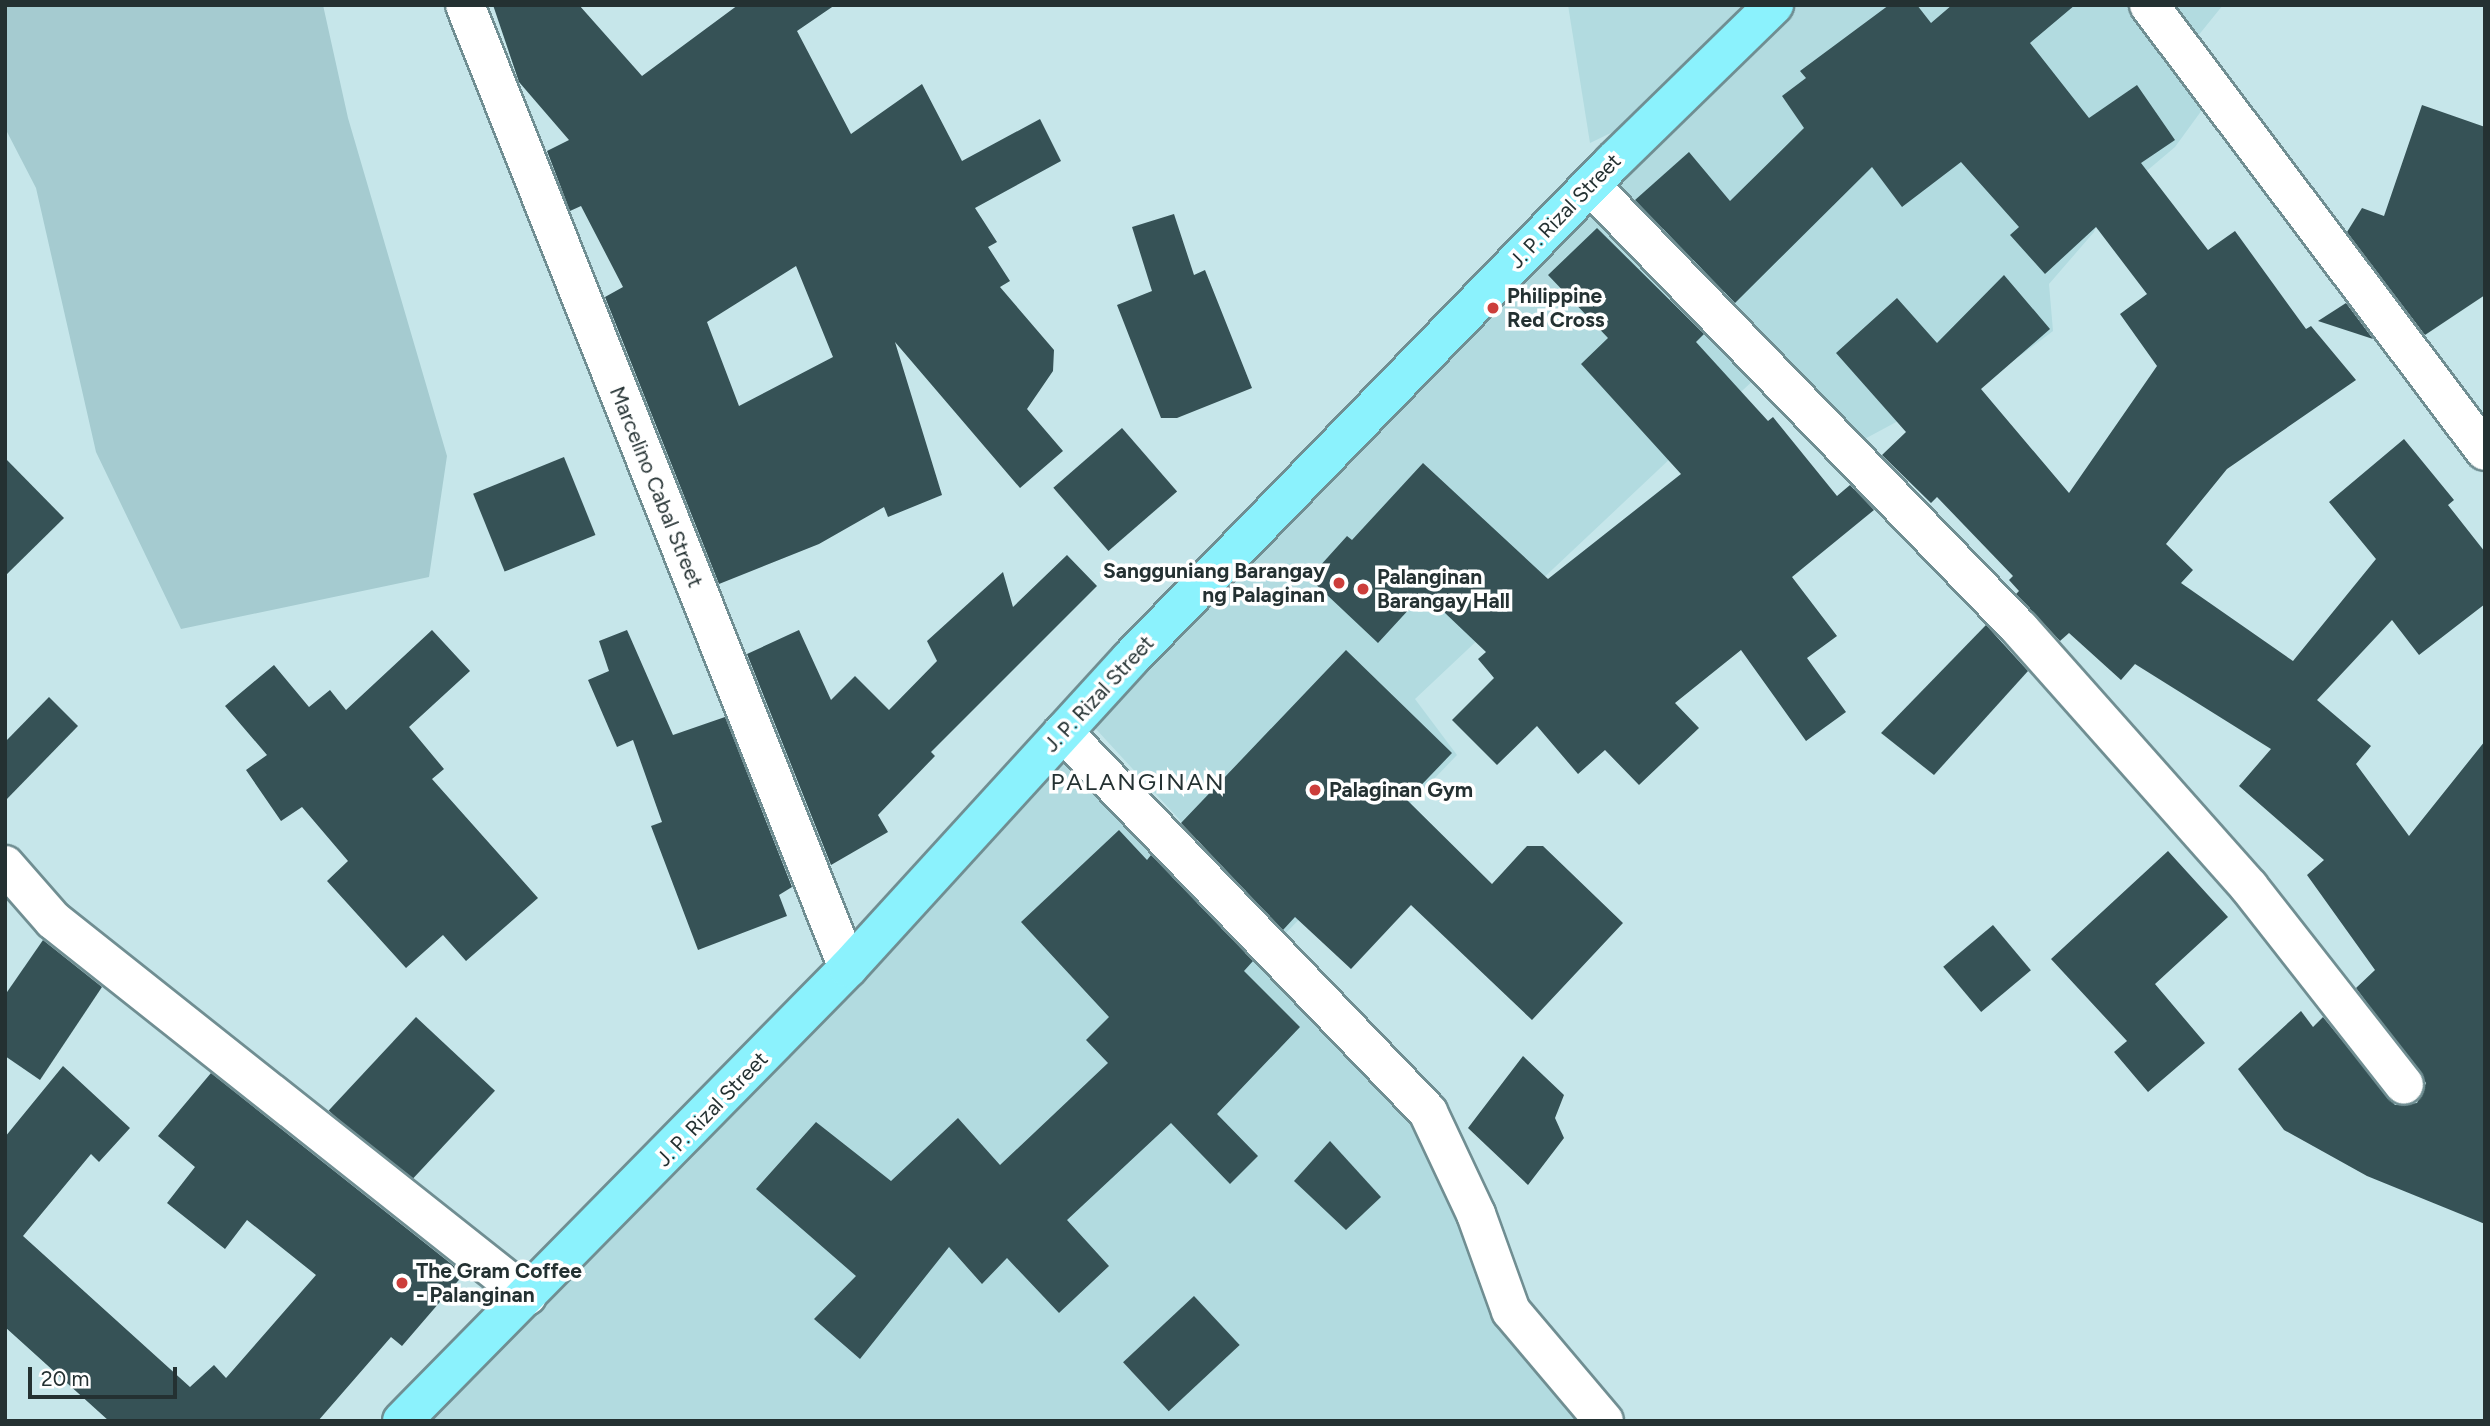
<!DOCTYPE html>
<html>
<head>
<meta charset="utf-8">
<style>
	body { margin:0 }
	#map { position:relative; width:2490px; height:1426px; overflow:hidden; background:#c6e6ea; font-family:Figtree,sans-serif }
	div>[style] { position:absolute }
	.built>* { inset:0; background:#b2dbe0 }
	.green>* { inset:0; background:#a5cbd0 }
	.building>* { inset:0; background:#365256; transform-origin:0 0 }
	.roads { filter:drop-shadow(2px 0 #708e92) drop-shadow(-2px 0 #708e92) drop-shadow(0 2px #708e92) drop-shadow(0 -2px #708e92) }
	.minor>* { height:38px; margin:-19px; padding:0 19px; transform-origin:19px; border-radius:19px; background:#fff }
	.primary>* { height:38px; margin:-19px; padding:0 19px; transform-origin:19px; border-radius:19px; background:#8bf2fd }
	.dots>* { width:19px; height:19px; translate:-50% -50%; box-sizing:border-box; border:4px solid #fff; border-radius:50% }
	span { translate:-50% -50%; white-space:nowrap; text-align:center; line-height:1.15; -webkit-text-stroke:7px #fff; paint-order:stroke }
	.street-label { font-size:21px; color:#243132 }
	.poi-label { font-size:21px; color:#243132; font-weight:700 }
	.left { translate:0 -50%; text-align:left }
	.right { translate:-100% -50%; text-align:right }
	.quarter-label { font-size:24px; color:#243132; letter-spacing:2px }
	.frame { position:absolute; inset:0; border:7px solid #243132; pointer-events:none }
	.scale { position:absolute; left:28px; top:1367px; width:149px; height:32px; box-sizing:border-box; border:4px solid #243132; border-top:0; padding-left:9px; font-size:21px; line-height:24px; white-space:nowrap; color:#243132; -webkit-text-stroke:5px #fff; paint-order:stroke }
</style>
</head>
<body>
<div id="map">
	<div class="built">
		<div style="clip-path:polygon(1568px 5px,1760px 5px,1646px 116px,1590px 143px)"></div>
		<div style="clip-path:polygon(1777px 5px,2223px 5px,2189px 47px,2218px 88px,2175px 147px,2103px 208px,2094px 232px,2049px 284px,2053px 331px,2021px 355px,1859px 442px,1777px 358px,1415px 699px,1457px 755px,1285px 934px,1083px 715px)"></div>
		<div style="clip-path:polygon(1067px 755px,1419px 1123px,1589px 1421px,428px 1421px,692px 1158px)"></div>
	</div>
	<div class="green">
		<div style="clip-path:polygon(5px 5px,323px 5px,348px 118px,447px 456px,429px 577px,181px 629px,96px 452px,36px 188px,5px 128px)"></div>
	</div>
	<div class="building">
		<div style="clip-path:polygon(evenodd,493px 5px,579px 5px,642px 76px,738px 5px,835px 5px,797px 31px,851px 134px,922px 84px,962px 161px,1040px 119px,1061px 161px,975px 208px,997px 242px,988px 247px,1010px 281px,1000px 287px,1054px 350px,1053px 371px,1027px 409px,1063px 451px,1020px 488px,895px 342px,942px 495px,888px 517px,884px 507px,819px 544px,719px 584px,605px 297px,623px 287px,581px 206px,570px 211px,547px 151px,569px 140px,519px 82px,493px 5px,796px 266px,833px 357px,739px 406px,707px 322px,796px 266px)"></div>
		<div style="clip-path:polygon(1889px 5px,1917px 5px,1931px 23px,1952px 5px,2075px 5px,2030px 43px,2089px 118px,2137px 85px,2175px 140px,2141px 163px,2208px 250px,2235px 231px,2306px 329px,2311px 326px,2356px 380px,2227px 469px,2166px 544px,2193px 570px,2181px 583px,2293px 661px,2376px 559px,2329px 502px,2404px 439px,2454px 500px,2448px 505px,2485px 552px,2485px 604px,2419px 655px,2392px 620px,2317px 700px,2371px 746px,2356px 764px,2409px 836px,2485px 741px,2485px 1224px,2367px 1176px,2284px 1130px,2238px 1069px,2301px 1011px,2313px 1027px,2323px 1017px,2395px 1105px,2417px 1103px,2426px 1083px,2356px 988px,2375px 970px,2307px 875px,2324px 860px,2239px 786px,2271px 749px,2135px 664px,2121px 680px,2069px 633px,2060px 641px,2016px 594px,2019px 591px,2009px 580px,2013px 576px,1937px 497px,1931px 503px,1882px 455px,1906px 432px,1836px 353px,1897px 298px,1937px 343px,2004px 275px,2050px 329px,1981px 389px,2069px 493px,2157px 366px,2120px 314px,2147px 294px,2096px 227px,2045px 274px,2010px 235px,2019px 227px,1961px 162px,1902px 207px,1872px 167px,1735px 303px,1635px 200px,1689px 152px,1730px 201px,1804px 128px,1782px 96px,1806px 78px,1800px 71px)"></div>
		<div style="clip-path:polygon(2422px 105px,2485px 127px,2485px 295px,2425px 335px,2347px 232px,2362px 208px,2384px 216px)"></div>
		<div style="clip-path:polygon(1174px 214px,1194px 275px,1205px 270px,1252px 388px,1177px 418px,1161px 418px,1117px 305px,1152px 291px,1132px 227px)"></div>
		<div style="clip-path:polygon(1597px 228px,1704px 334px,1696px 342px,1768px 421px,1773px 417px,1837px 496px,1850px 485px,1874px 510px,1792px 577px,1837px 636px,1807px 658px,1846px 712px,1806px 741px,1741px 650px,1675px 703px,1699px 728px,1639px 785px,1605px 750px,1578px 774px,1537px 726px,1497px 765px,1452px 720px,1494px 678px,1478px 659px,1486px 652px,1424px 593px,1378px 643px,1309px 578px,1347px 536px,1352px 540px,1423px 463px,1548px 579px,1681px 474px,1581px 364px,1608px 338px,1548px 275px)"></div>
		<div style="clip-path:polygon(2346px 303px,2373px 339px,2318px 321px)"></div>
		<div style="left:1122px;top:428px;width:84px;height:91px;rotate:49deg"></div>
		<div style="left:564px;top:457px;width:84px;height:98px;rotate:68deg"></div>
		<div style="clip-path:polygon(5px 458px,64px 518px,5px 576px)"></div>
		<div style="clip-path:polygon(1067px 555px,1097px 586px,931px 752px,935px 756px,878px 815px,888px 832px,831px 865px,747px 654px,799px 630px,831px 700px,855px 676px,889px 710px,937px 661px,927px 641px,1003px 572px,1013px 607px)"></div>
		<div style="clip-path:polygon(1986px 625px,2028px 671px,1934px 775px,1881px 733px)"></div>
		<div style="clip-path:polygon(432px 630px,470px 671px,409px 727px,444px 769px,432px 779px,538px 898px,466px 961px,443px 935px,406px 968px,327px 881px,348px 861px,302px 807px,281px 821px,246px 770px,267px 755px,225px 706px,274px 665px,309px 707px,330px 690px,346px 710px)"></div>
		<div style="clip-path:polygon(627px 630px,673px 735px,725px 717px,792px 887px,779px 895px,787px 916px,698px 950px,651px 826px,662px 822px,633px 740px,617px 747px,588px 680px,609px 671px,599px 641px)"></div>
		<div style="clip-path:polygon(1346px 650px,1452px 753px,1407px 800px,1492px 884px,1527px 846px,1543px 846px,1623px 923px,1532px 1020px,1411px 905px,1351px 969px,1295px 917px,1283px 930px,1181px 823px)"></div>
		<div style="clip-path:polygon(49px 697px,78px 726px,5px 801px,5px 742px)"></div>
		<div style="clip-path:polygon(1119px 830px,1147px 860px,1151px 855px,1253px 961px,1244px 971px,1300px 1027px,1217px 1114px,1258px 1156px,1230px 1184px,1171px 1123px,1067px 1220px,1109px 1266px,1059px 1313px,1007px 1258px,982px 1284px,949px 1247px,860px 1359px,814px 1319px,856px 1276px,756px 1189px,816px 1122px,891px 1181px,958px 1118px,1000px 1165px,1108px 1063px,1086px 1040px,1109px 1017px,1021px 922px)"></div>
		<div style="clip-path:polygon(2168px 851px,2228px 917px,2155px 984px,2205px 1043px,2148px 1092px,2114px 1052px,2127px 1041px,2051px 959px)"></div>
		<div style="left:1993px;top:925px;width:59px;height:65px;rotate:50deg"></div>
		<div style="clip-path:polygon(43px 940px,102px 987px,40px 1080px,5px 1056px,5px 995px)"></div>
		<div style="left:416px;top:1017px;width:108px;height:128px;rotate:43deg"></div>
		<div style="clip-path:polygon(1523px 1056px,1564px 1095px,1555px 1118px,1564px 1138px,1528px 1185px,1468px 1128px)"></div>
		<div style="clip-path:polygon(63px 1066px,130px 1128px,99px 1162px,91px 1154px,23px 1236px,190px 1387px,214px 1365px,226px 1378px,316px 1275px,247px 1220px,225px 1249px,167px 1203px,195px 1167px,158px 1136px,211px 1073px,464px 1274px,402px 1346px,391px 1337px,318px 1421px,109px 1421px,5px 1327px,5px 1137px)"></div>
		<div style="clip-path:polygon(1330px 1141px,1381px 1197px,1346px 1230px,1294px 1181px)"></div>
		<div style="left:1194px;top:1296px;width:67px;height:97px;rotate:47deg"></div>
	</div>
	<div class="roads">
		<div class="minor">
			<div style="left:465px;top:5px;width:1036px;rotate:68.31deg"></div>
			<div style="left:2149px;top:5px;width:558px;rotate:53.01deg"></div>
			<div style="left:1590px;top:185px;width:618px;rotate:45.92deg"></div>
			<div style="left:2020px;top:629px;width:345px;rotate:48.4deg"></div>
			<div style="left:2249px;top:887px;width:251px;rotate:51.9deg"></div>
			<div style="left:1063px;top:732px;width:527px;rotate:46.15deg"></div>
			<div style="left:1428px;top:1112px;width:113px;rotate:64.8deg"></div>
			<div style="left:1476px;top:1214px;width:103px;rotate:70.2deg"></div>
			<div style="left:1511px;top:1311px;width:144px;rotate:49.8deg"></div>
			<div style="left:5px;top:865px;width:73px;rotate:48.9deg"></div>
			<div style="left:53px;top:920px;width:605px;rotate:38.42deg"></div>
		</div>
		<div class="primary">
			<div style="left:402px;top:1421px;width:636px;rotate:-45.45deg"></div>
			<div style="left:848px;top:968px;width:418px;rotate:-47.6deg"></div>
			<div style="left:1130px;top:659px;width:693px;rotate:-45.82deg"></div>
			<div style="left:1613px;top:162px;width:225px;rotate:-44.3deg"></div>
		</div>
	</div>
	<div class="dots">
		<div style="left:1493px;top:308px;background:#cc3e3b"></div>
		<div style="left:1339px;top:583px;background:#cc3e3b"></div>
		<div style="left:1363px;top:589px;background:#cc3e3b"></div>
		<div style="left:1315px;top:790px;background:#cc3e3b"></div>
		<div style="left:402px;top:1283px;background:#cc3e3b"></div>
	</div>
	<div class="street-label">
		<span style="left:1565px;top:211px;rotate:-46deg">J. P. Rizal Street</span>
		<span style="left:656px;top:487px;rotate:68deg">Marcelino Cabal Street</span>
		<span style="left:1099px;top:694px;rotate:-47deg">J. P. Rizal Street</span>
		<span style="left:712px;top:1109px;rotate:-46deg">J. P. Rizal Street</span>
	</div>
	<div class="poi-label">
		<span class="left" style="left:1507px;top:308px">Philippine<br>Red Cross</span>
		<span class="right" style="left:1325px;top:583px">Sangguniang Barangay<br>ng Palaginan</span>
		<span class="left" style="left:1377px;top:589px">Palanginan<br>Barangay Hall</span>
		<span class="left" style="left:1329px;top:790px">Palaginan Gym</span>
		<span class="left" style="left:416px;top:1283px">The Gram Coffee<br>- Palanginan</span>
	</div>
	<div class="quarter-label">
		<span style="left:1138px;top:782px">PALANGINAN</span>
	</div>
	<div class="frame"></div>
	<div class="scale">20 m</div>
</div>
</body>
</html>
